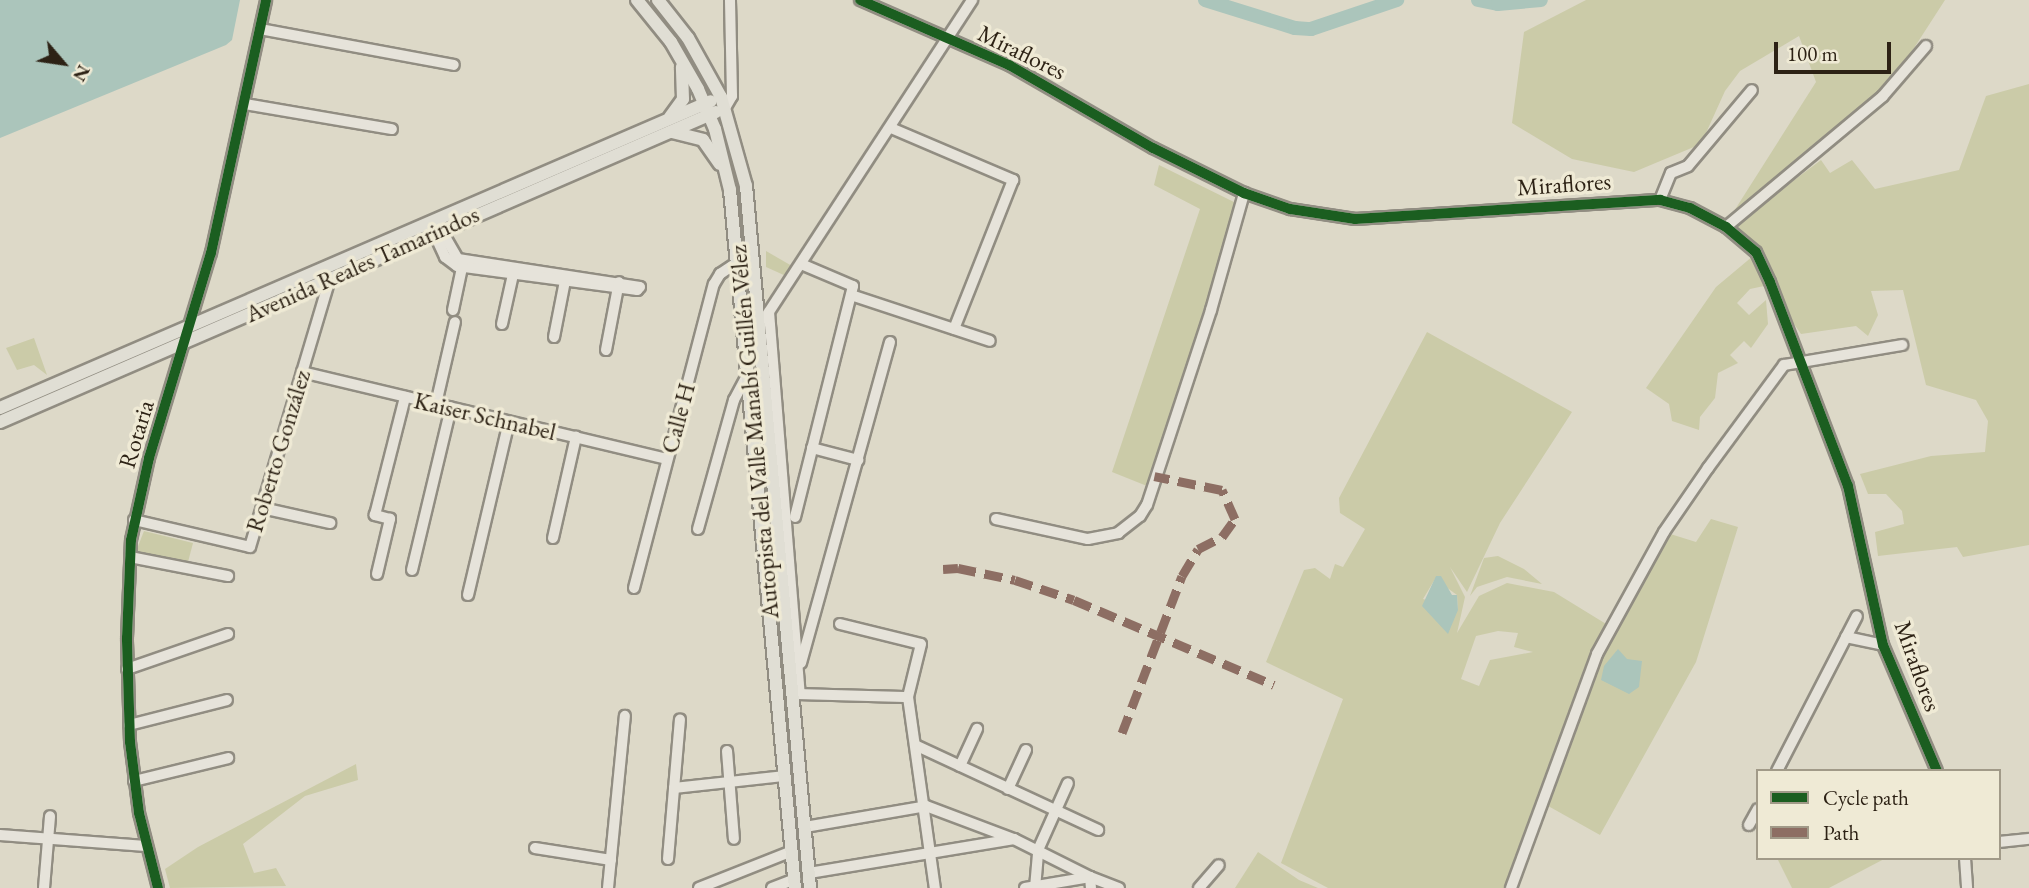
<!DOCTYPE html>
<html>
<head>
<meta charset="utf-8">
<style>
	body { margin:0 }
	#map { position:relative; width:2029px; height:888px; overflow:hidden; background:#ddd9c8; font-family:"EB Garamond",serif }
	div>[style] { position:absolute }
	.green>* { inset:0; background:#cbcba8 }
	.water>* { inset:0; background:#abc5bb }
	.river>* { height:14px; margin:-7px; padding:0 7px; transform-origin:7px; border-radius:7px; background:#abc5bb }
	.roads { filter:drop-shadow(2px 0 #918d82) drop-shadow(-2px 0 #918d82) drop-shadow(0 2px #918d82) drop-shadow(0 -2px #918d82) }
	.minor>* { height:10px; margin:-5px; padding:0 5px; transform-origin:5px; border-radius:5px; background:#e6e3da }
	.major>* { height:12px; margin:-6px; padding:0 6px; transform-origin:6px; border-radius:6px; background:#e0ded4 }
	.quiet>* { height:9px; margin-top:-4.5px; transform-origin:0; background:repeating-linear-gradient(90deg,#8d6e63 0 18px,transparent 0 27px) }
	.cycleway>* { height:10px; margin:-5px; padding:0 5px; transform-origin:5px; border-radius:5px; background:#1b5e20 }
	span { translate:-50% -50%; white-space:nowrap; text-align:center; line-height:1.15; -webkit-text-stroke:7px #efead5; paint-order:stroke }
	.street-label { font-size:24px; color:#2d2215 }
	.legend { position:absolute; left:1756px; top:769px; width:245px; height:91px; box-sizing:border-box; background:#efead5; border:2px solid #a19a88; margin:0; padding:9px 12px; list-style:none; font-size:21px; color:#2d2215 }
	.legend li { display:flex; align-items:center; gap:14px; height:35px }
	.legend b { width:35px; border:2px solid #a19a88 }
	.north { position:absolute; left:28px; top:28px; width:70px; height:70px; -webkit-text-stroke:5px #efead5; paint-order:stroke; rotate:119deg; font-size:19px; font-weight:700; line-height:28px; text-align:center; color:#2d2215 }
	.north::after { content:''; display:block; margin:auto; width:24px; height:32px; background:#2d2215; clip-path:polygon(50% 0,100% 100%,50% 72%,0 100%) }
	.scale { position:absolute; left:1774px; top:42px; width:117px; height:32px; box-sizing:border-box; border:4px solid #2d2215; border-top:0; padding-left:9px; font-size:21px; line-height:24px; white-space:nowrap; color:#2d2215; -webkit-text-stroke:5px #efead5; paint-order:stroke }
</style>
</head>
<body>
<div id="map">
	<div class="green">
		<div style="clip-path:polygon(1586px 0,1945px 0,1883px 96px,1729px 219px,1816px 82px,1799px 36px,1740px 71px,1725px 91px,1701px 144px,1634px 172px,1572px 159px,1512px 123px,1524px 32px)"></div>
		<div style="clip-path:polygon(2029px 84px,2029px 545px,1963px 557px,1957px 547px,1878px 556px,1875px 532px,1904px 524px,1902px 511px,1886px 494px,1868px 494px,1860px 474px,1931px 456px,1985px 452px,1988px 421px,1976px 400px,1926px 385px,1903px 290px,1871px 291px,1878px 315px,1868px 336px,1856px 326px,1801px 334px,1787px 314px,1758px 246px,1738px 230px,1737px 223px,1821px 160px,1830px 173px,1852px 160px,1875px 189px,1959px 170px,1986px 96px)"></div>
		<div style="clip-path:polygon(1159px 165px,1238px 204px,1147px 486px,1112px 472px,1200px 209px,1154px 185px)"></div>
		<div style="clip-path:polygon(766px 251px,792px 266px,786px 276px,766px 267px)"></div>
		<div style="clip-path:polygon(1753px 256px,1764px 286px,1750px 289px,1737px 303px,1749px 315px,1766px 300px,1768px 324px,1751px 348px,1744px 341px,1730px 355px,1738px 363px,1718px 373px,1715px 398px,1700px 417px,1699px 430px,1672px 421px,1669px 404px,1646px 388px,1716px 287px)"></div>
		<div style="clip-path:polygon(evenodd,1427px 332px,1572px 412px,1500px 523px,1467px 592px,1450px 567px,1465px 597px,1457px 633px,1479px 596px,1507px 583px,1554px 592px,1611px 627px,1664px 532px,1696px 542px,1711px 519px,1738px 527px,1696px 662px,1600px 835px,1541px 802px,1510px 888px,1328px 888px,1281px 863px,1343px 699px,1266px 662px,1304px 570px,1315px 568px,1330px 579px,1335px 564px,1343px 567px,1365px 529px,1340px 513px,1339px 498px,1427px 332px,1435px 579px,1457px 595px,1458px 610px,1423px 599px,1435px 579px,1427px 332px,1498px 631px,1518px 633px,1514px 647px,1533px 652px,1490px 660px,1479px 686px,1461px 679px,1476px 636px,1498px 631px)"></div>
		<div style="clip-path:polygon(34px 338px,47px 375px,34px 365px,17px 370px,6px 348px)"></div>
		<div style="clip-path:polygon(144px 531px,193px 543px,188px 562px,135px 554px)"></div>
		<div style="clip-path:polygon(1498px 556px,1524px 569px,1542px 584px,1507px 577px,1477px 587px,1470px 596px,1484px 558px)"></div>
		<div style="clip-path:polygon(356px 764px,358px 780px,305px 796px,243px 844px,254px 873px,276px 868px,286px 886px,170px 888px,165px 869px,198px 847px)"></div>
		<div style="clip-path:polygon(1258px 852px,1299px 880px,1318px 888px,1235px 888px)"></div>
		<div style="clip-path:polygon(1777px 858px,1886px 858px,1829px 888px,1792px 888px)"></div>
	</div>
	<div class="water">
		<div style="clip-path:polygon(0 0,240px 0,232px 40px,226px 45px,0 138px)"></div>
		<div style="clip-path:polygon(1436px 576px,1441px 576px,1452px 595px,1457px 595px,1458px 610px,1448px 634px,1422px 606px)"></div>
		<div style="clip-path:polygon(1618px 649px,1627px 659px,1642px 661px,1639px 687px,1629px 694px,1601px 680px,1604px 666px)"></div>
	</div>
	<div class="river">
		<div style="left:1205px;top:0;width:94px;rotate:17.3deg"></div>
		<div style="left:1295px;top:28px;width:16px;rotate:4deg"></div>
		<div style="left:1311px;top:29px;width:91px;rotate:-18.6deg"></div>
		<div style="left:1478px;top:0;width:20px;rotate:11deg"></div>
		<div style="left:1498px;top:4px;width:43px;rotate:-5.3deg"></div>
	</div>
	<div class="roads">
		<div class="minor">
			<div style="left:860px;top:0;width:163px;rotate:23.6deg"></div>
			<div style="left:1009px;top:65px;width:166px;rotate:30deg"></div>
			<div style="left:1153px;top:148px;width:102px;rotate:26.3deg"></div>
			<div style="left:1244px;top:193px;width:49px;rotate:19.2deg"></div>
			<div style="left:1290px;top:209px;width:66px;rotate:8.7deg"></div>
			<div style="left:1355px;top:219px;width:306px;rotate:-3.6deg"></div>
			<div style="left:1660px;top:200px;width:31px;rotate:15deg"></div>
			<div style="left:1690px;top:208px;width:41px;rotate:27.8deg"></div>
			<div style="left:1726px;top:227px;width:39px;rotate:40deg"></div>
			<div style="left:1756px;top:252px;width:33px;rotate:65deg"></div>
			<div style="left:1770px;top:282px;width:218px;rotate:69.1deg"></div>
			<div style="left:1848px;top:486px;width:163px;rotate:77.6deg"></div>
			<div style="left:1883px;top:645px;width:137px;rotate:66.8deg"></div>
			<div style="left:260px;top:29px;width:197px;rotate:10.5deg"></div>
			<div style="left:245px;top:104px;width:149px;rotate:9.7deg"></div>
			<div style="left:725px;top:108px;width:14px;rotate:-60deg"></div>
			<div style="left:732px;top:96px;width:96px;rotate:-91.2deg"></div>
			<div style="left:891px;top:128px;width:133px;rotate:23.1deg"></div>
			<div style="left:1013px;top:180px;width:160px;rotate:111.6deg"></div>
			<div style="left:1660px;top:200px;width:29px;rotate:-68deg"></div>
			<div style="left:1671px;top:173px;width:18px;rotate:-22deg"></div>
			<div style="left:1688px;top:166px;width:99px;rotate:-49.9deg"></div>
			<div style="left:1726px;top:227px;width:204px;rotate:-39.8deg"></div>
			<div style="left:1883px;top:96px;width:66px;rotate:-49.3deg"></div>
			<div style="left:440px;top:228px;width:36px;rotate:60deg"></div>
			<div style="left:458px;top:259px;width:184px;rotate:8.7deg"></div>
			<div style="left:433px;top:231px;width:29px;rotate:65deg"></div>
			<div style="left:445px;top:257px;width:15px;rotate:37deg"></div>
			<div style="left:457px;top:266px;width:182px;rotate:7.6deg"></div>
			<div style="left:637px;top:290px;width:4px;rotate:-45deg"></div>
			<div style="left:851px;top:295px;width:146px;rotate:18.3deg"></div>
			<div style="left:453px;top:310px;width:48px;rotate:-78deg"></div>
			<div style="left:769px;top:312px;width:383px;rotate:85.4deg"></div>
			<div style="left:502px;top:324px;width:55px;rotate:-77.5deg"></div>
			<div style="left:761px;top:324px;width:387px;rotate:-56.9deg"></div>
			<div style="left:554px;top:337px;width:62px;rotate:-78.9deg"></div>
			<div style="left:606px;top:350px;width:69px;rotate:-79.2deg"></div>
			<div style="left:302px;top:372px;width:375px;rotate:13.4deg"></div>
			<div style="left:436px;top:404px;width:84px;rotate:-77deg"></div>
			<div style="left:812px;top:448px;width:48px;rotate:14.6deg"></div>
			<div style="left:262px;top:508px;width:70px;rotate:12.4deg"></div>
			<div style="left:795px;top:517px;width:238px;rotate:-75.9deg"></div>
			<div style="left:853px;top:286px;width:56px;rotate:-157.1deg"></div>
			<div style="left:996px;top:519px;width:94px;rotate:12.3deg"></div>
			<div style="left:1088px;top:539px;width:31px;rotate:-11deg"></div>
			<div style="left:1118px;top:533px;width:28px;rotate:-38deg"></div>
			<div style="left:1140px;top:516px;width:13px;rotate:-58deg"></div>
			<div style="left:1147px;top:505px;width:205px;rotate:-71.8deg"></div>
			<div style="left:1211px;top:310px;width:122px;rotate:-74.2deg"></div>
			<div style="left:134px;top:520px;width:119px;rotate:13.1deg"></div>
			<div style="left:250px;top:547px;width:277px;rotate:-73.4deg"></div>
			<div style="left:698px;top:529px;width:134px;rotate:-74.4deg"></div>
			<div style="left:734px;top:400px;width:30px;rotate:-62deg"></div>
			<div style="left:553px;top:538px;width:104px;rotate:-77.2deg"></div>
			<div style="left:130px;top:557px;width:100px;rotate:11deg"></div>
			<div style="left:412px;top:570px;width:167px;rotate:-76.5deg"></div>
			<div style="left:377px;top:574px;width:57px;rotate:-76.7deg"></div>
			<div style="left:390px;top:519px;width:16px;rotate:-165deg"></div>
			<div style="left:375px;top:515px;width:122px;rotate:-75.7deg"></div>
			<div style="left:634px;top:588px;width:314px;rotate:-75.3deg"></div>
			<div style="left:714px;top:284px;width:12px;rotate:-59deg"></div>
			<div style="left:720px;top:274px;width:23px;rotate:-34deg"></div>
			<div style="left:468px;top:595px;width:178px;rotate:-76.7deg"></div>
			<div style="left:840px;top:624px;width:83px;rotate:13.9deg"></div>
			<div style="left:921px;top:644px;width:55px;rotate:103.8deg"></div>
			<div style="left:908px;top:697px;width:193px;rotate:82deg"></div>
			<div style="left:1846px;top:637px;width:38px;rotate:12deg"></div>
			<div style="left:801px;top:663px;width:333px;rotate:-74.5deg"></div>
			<div style="left:127px;top:669px;width:107px;rotate:-19.1deg"></div>
			<div style="left:793px;top:694px;width:115px;rotate:1.5deg"></div>
			<div style="left:129px;top:725px;width:101px;rotate:-14.3deg"></div>
			<div style="left:915px;top:745px;width:202px;rotate:24.9deg"></div>
			<div style="left:727px;top:751px;width:88px;rotate:85.5deg"></div>
			<div style="left:960px;top:766px;width:41px;rotate:-65.3deg"></div>
			<div style="left:1777px;top:771px;width:174px;rotate:-62.7deg"></div>
			<div style="left:134px;top:781px;width:97px;rotate:-13.7deg"></div>
			<div style="left:674px;top:788px;width:112px;rotate:-6.2deg"></div>
			<div style="left:1008px;top:789px;width:43px;rotate:-65.2deg"></div>
			<div style="left:1749px;top:825px;width:18px;rotate:-61deg"></div>
			<div style="left:805px;top:827px;width:123px;rotate:-9.8deg"></div>
			<div style="left:926px;top:806px;width:94px;rotate:20.6deg"></div>
			<div style="left:0;top:835px;width:146px;rotate:4.3deg"></div>
			<div style="left:1999px;top:842px;width:30px;rotate:-6deg"></div>
			<div style="left:535px;top:848px;width:77px;rotate:9deg"></div>
			<div style="left:1965px;top:858px;width:30px;rotate:86deg"></div>
			<div style="left:668px;top:859px;width:140px;rotate:-85.1deg"></div>
			<div style="left:809px;top:873px;width:208px;rotate:-9.4deg"></div>
			<div style="left:1014px;top:839px;width:85px;rotate:26.6deg"></div>
			<div style="left:1090px;top:877px;width:11px;rotate:85deg"></div>
			<div style="left:44px;top:888px;width:72px;rotate:-85.2deg"></div>
			<div style="left:158px;top:888px;width:77px;rotate:-104.2deg"></div>
			<div style="left:139px;top:813px;width:72px;rotate:-97.2deg"></div>
			<div style="left:130px;top:742px;width:104px;rotate:-91.7deg"></div>
			<div style="left:127px;top:638px;width:98px;rotate:-87.7deg"></div>
			<div style="left:131px;top:540px;width:84px;rotate:-77.6deg"></div>
			<div style="left:149px;top:458px;width:214px;rotate:-73.2deg"></div>
			<div style="left:211px;top:253px;width:259px;rotate:-77.7deg"></div>
			<div style="left:608px;top:888px;width:173px;rotate:-84.4deg"></div>
			<div style="left:699px;top:888px;width:100px;rotate:-21.7deg"></div>
			<div style="left:772px;top:888px;width:25px;rotate:-21deg"></div>
			<div style="left:1025px;top:888px;width:66px;rotate:-9.6deg"></div>
			<div style="left:1090px;top:877px;width:31px;rotate:21deg"></div>
			<div style="left:1035px;top:888px;width:38px;rotate:-85deg"></div>
			<div style="left:1038px;top:850px;width:73px;rotate:-65.9deg"></div>
			<div style="left:1199px;top:888px;width:30px;rotate:-49deg"></div>
			<div style="left:1511px;top:888px;width:249px;rotate:-69.8deg"></div>
			<div style="left:1597px;top:654px;width:139px;rotate:-61.2deg"></div>
			<div style="left:1664px;top:532px;width:78px;rotate:-55.5deg"></div>
			<div style="left:1708px;top:468px;width:128px;rotate:-53.6deg"></div>
			<div style="left:1784px;top:365px;width:120px;rotate:-9.6deg"></div>
		</div>
		<div class="major">
			<div style="left:637px;top:0;width:54px;rotate:51deg"></div>
			<div style="left:671px;top:42px;width:54px;rotate:60.1deg"></div>
			<div style="left:698px;top:89px;width:43px;rotate:67deg"></div>
			<div style="left:715px;top:129px;width:63px;rotate:76.2deg"></div>
			<div style="left:730px;top:190px;width:701px;rotate:84.68deg"></div>
			<div style="left:658px;top:0;width:48px;rotate:51.7deg"></div>
			<div style="left:688px;top:38px;width:68px;rotate:60.8deg"></div>
			<div style="left:721px;top:97px;width:92px;rotate:74.3deg"></div>
			<div style="left:746px;top:186px;width:705px;rotate:84.79deg"></div>
			<div style="left:670px;top:117px;width:22px;rotate:-54deg"></div>
			<div style="left:683px;top:99px;width:32px;rotate:-92deg"></div>
			<div style="left:672px;top:132px;width:32px;rotate:14deg"></div>
			<div style="left:703px;top:140px;width:29px;rotate:55deg"></div>
			<div style="left:0;top:408px;width:774px;rotate:-23.35deg"></div>
			<div style="left:0;top:422px;width:780px;rotate:-23.41deg"></div>
		</div>
	</div>
	<div class="quiet">
		<div style="left:943px;top:569px;width:15px;rotate:-4deg"></div>
		<div style="left:958px;top:568px;width:58px;rotate:11.9deg"></div>
		<div style="left:1015px;top:580px;width:62px;rotate:18.7deg"></div>
		<div style="left:1074px;top:600px;width:217px;rotate:23deg"></div>
		<div style="left:1122px;top:733px;width:168px;rotate:-69.1deg"></div>
		<div style="left:1182px;top:576px;width:31px;rotate:-59deg"></div>
		<div style="left:1198px;top:549px;width:27px;rotate:-27deg"></div>
		<div style="left:1222px;top:537px;width:22px;rotate:-54deg"></div>
		<div style="left:1235px;top:519px;width:32px;rotate:-114deg"></div>
		<div style="left:1222px;top:490px;width:69px;rotate:-168.4deg"></div>
	</div>
	<div class="cycleway">
		<div style="left:860px;top:0;width:163px;rotate:23.6deg"></div>
		<div style="left:1009px;top:65px;width:166px;rotate:30deg"></div>
		<div style="left:1153px;top:148px;width:102px;rotate:26.3deg"></div>
		<div style="left:1244px;top:193px;width:49px;rotate:19.2deg"></div>
		<div style="left:1290px;top:209px;width:66px;rotate:8.7deg"></div>
		<div style="left:1355px;top:219px;width:306px;rotate:-3.6deg"></div>
		<div style="left:1660px;top:200px;width:31px;rotate:15deg"></div>
		<div style="left:1690px;top:208px;width:41px;rotate:27.8deg"></div>
		<div style="left:1726px;top:227px;width:39px;rotate:40deg"></div>
		<div style="left:1756px;top:252px;width:33px;rotate:65deg"></div>
		<div style="left:1770px;top:282px;width:218px;rotate:69.1deg"></div>
		<div style="left:1848px;top:486px;width:163px;rotate:77.6deg"></div>
		<div style="left:1883px;top:645px;width:137px;rotate:66.8deg"></div>
		<div style="left:158px;top:888px;width:77px;rotate:-104.2deg"></div>
		<div style="left:139px;top:813px;width:72px;rotate:-97.2deg"></div>
		<div style="left:130px;top:742px;width:104px;rotate:-91.7deg"></div>
		<div style="left:127px;top:638px;width:98px;rotate:-87.7deg"></div>
		<div style="left:131px;top:540px;width:84px;rotate:-77.6deg"></div>
		<div style="left:149px;top:458px;width:214px;rotate:-73.2deg"></div>
		<div style="left:211px;top:253px;width:259px;rotate:-77.7deg"></div>
	</div>
	<div class="street-label">
		<span style="left:1022px;top:52px;rotate:26deg">Miraflores</span>
		<span style="left:1564px;top:184px;rotate:-4deg">Miraflores</span>
		<span style="left:362px;top:264px;rotate:-24deg">Avenida Reales Tamarindos</span>
		<span style="left:485px;top:416px;rotate:13deg">Kaiser Schnabel</span>
		<span style="left:678px;top:418px;rotate:-75deg">Calle H</span>
		<span style="left:754px;top:432px;rotate:-95deg">Autopista del Valle Manabí Guillén Vélez</span>
		<span style="left:136px;top:434px;rotate:-73deg">Rotaria</span>
		<span style="left:278px;top:451px;rotate:-73deg">Roberto González</span>
		<span style="left:1918px;top:666px;rotate:70deg">Miraflores</span>
	</div>
	<ul class="legend">
	<li><b style="height:9px;background:#1b5e20"></b>Cycle path</li>
	<li><b style="height:9px;background:#8d6e63"></b>Path</li>
	</ul>
	<div class="north">N</div>
	<div class="scale">100 m</div>
</div>
</body>
</html>
